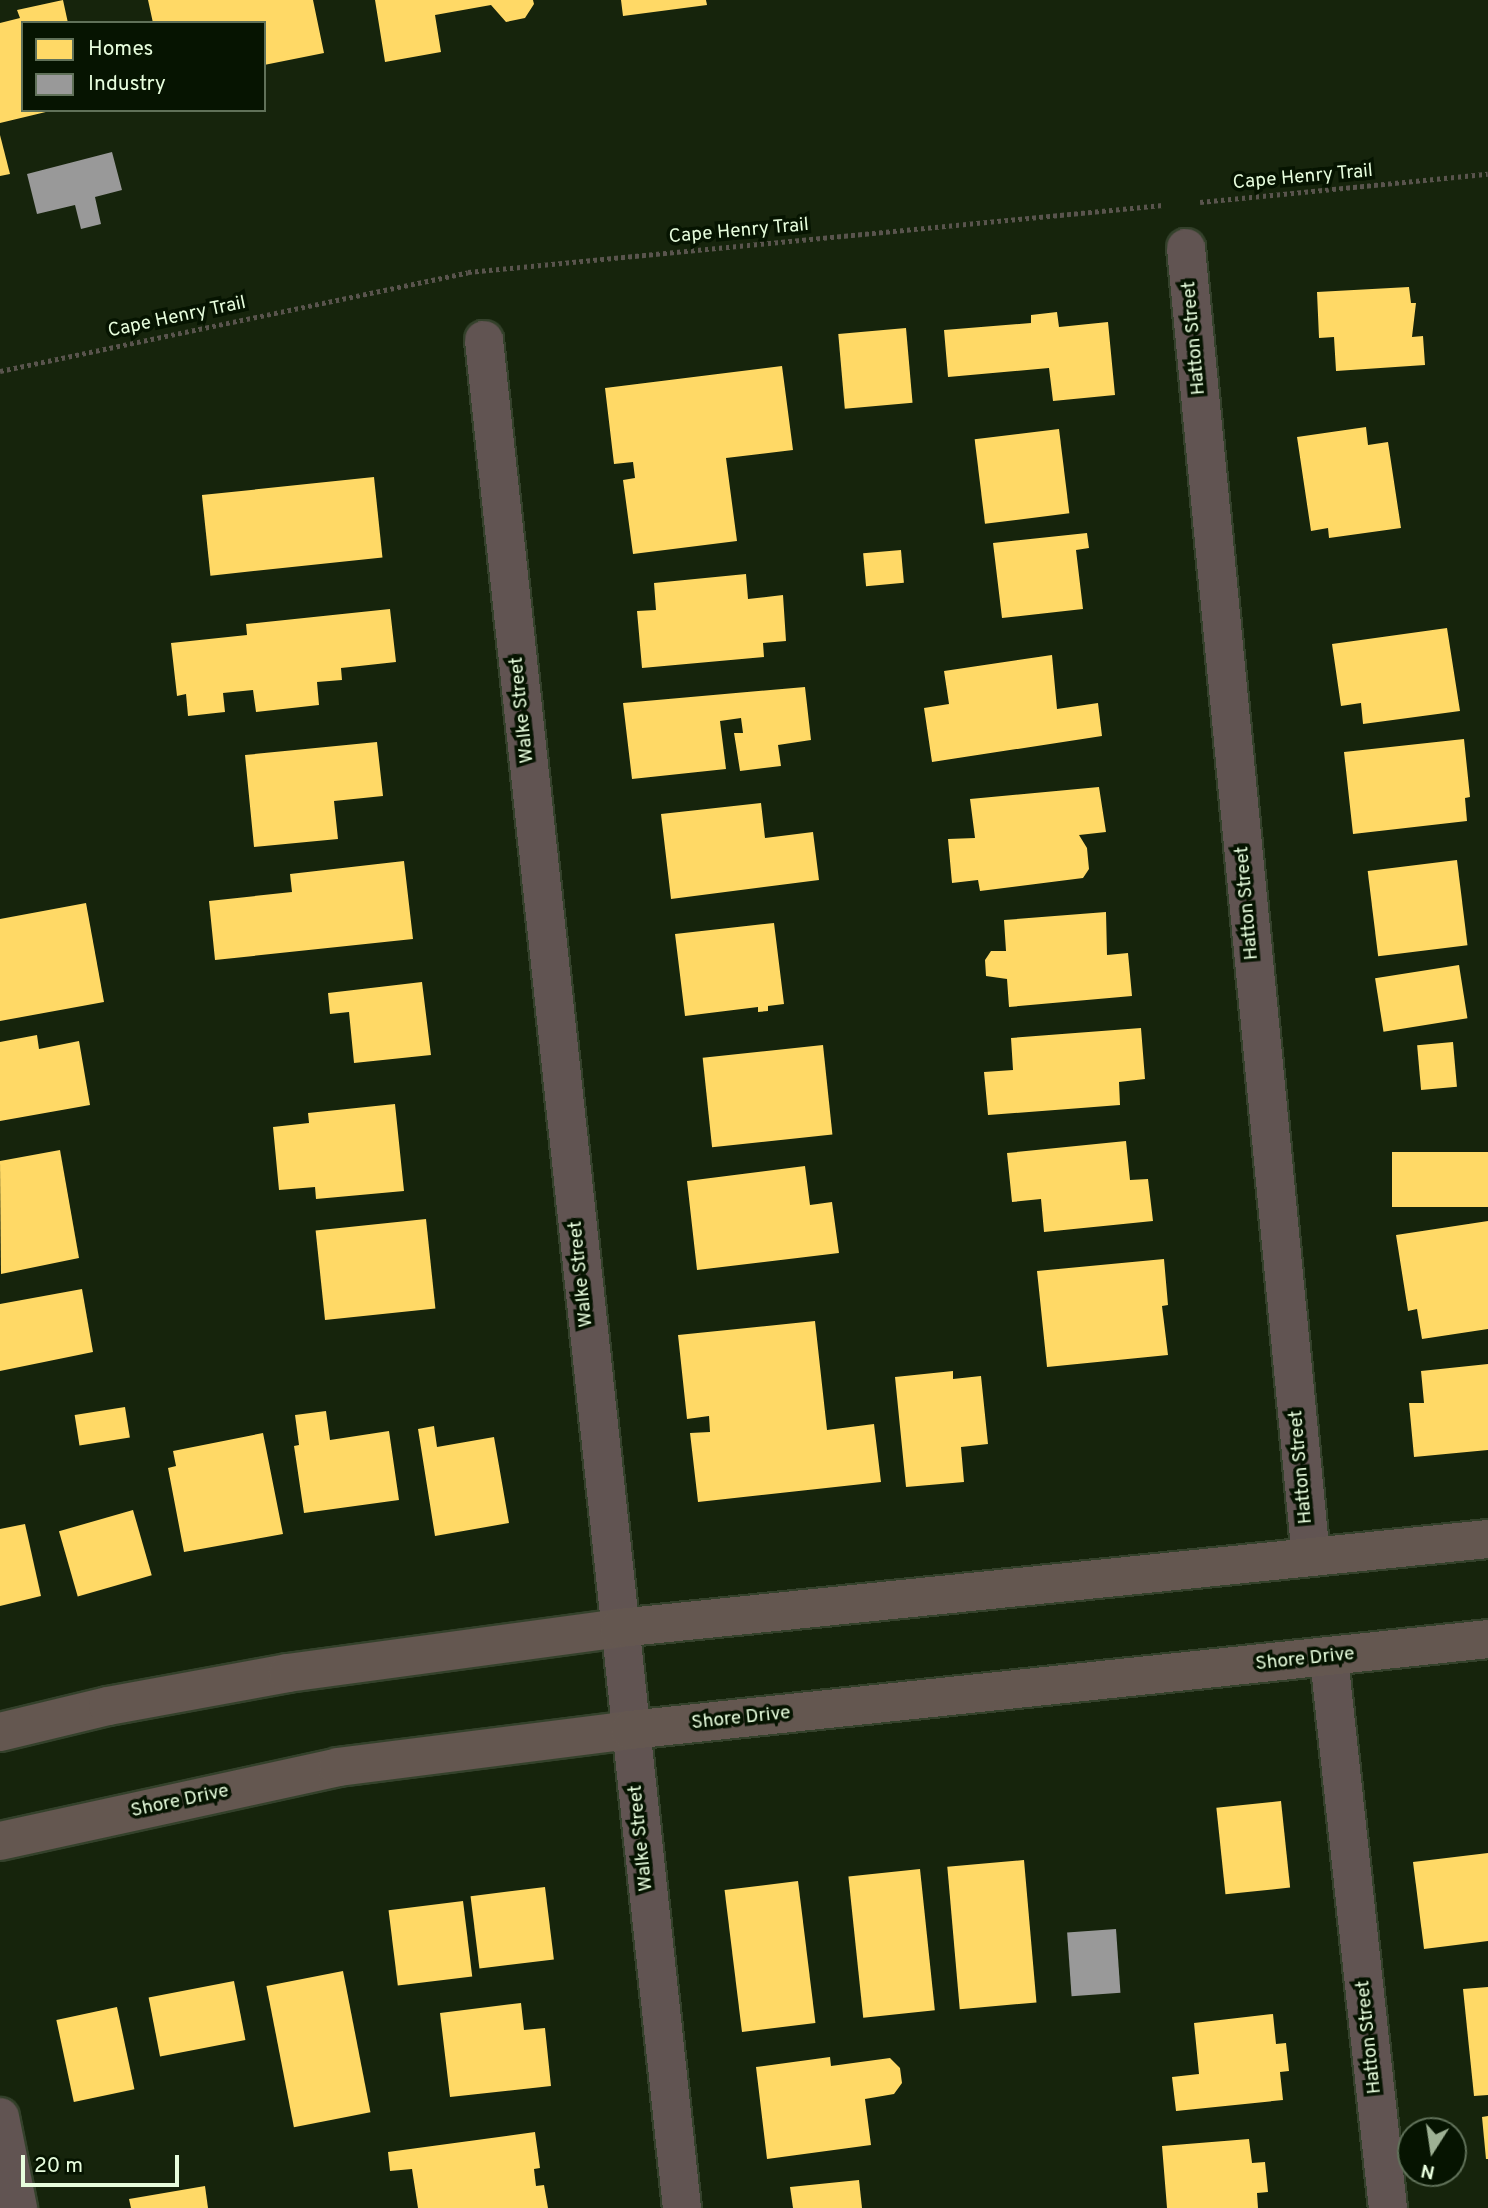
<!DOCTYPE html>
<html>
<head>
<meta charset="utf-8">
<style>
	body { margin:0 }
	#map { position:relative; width:1488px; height:2208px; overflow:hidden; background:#16240c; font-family:Overpass,sans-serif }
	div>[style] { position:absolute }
	.homes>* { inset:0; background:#ffd966; transform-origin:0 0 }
	.industry>* { inset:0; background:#999; transform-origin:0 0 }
	.path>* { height:4.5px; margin-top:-2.25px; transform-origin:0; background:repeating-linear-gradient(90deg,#59544d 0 3.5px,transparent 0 7px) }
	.roads { filter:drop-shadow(2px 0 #34412b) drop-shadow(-2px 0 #34412b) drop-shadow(0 2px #34412b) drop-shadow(0 -2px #34412b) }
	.street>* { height:38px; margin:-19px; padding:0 19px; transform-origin:19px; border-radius:19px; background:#615452 }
	.highway>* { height:38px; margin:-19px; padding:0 19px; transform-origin:19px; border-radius:19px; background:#645750 }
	span { translate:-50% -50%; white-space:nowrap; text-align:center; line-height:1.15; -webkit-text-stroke:7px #061401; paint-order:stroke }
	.street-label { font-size:19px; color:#e7fddd }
	.legend { position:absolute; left:21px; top:21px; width:245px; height:91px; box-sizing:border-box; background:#061401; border:2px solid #607159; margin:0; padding:9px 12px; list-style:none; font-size:21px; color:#e7fddd }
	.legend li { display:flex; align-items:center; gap:14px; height:35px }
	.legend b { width:35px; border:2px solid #607159 }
	.north { position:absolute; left:1397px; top:2117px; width:70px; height:70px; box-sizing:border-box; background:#061401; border:2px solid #607159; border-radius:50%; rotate:192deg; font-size:19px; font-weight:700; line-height:28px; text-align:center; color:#e7fddd }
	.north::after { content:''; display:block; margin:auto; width:24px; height:32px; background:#9eb194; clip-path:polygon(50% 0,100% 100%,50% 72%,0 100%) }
	.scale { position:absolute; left:21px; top:2155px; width:158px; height:32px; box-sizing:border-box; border:4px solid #e7fddd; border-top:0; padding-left:9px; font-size:21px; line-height:24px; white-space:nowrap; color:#e7fddd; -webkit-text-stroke:5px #061401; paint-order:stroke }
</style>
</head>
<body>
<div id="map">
	<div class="homes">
		<div style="clip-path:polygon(63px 0,68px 23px,23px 23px,23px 110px,50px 111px,0 123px,0 23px,20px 18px,17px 10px)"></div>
		<div style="clip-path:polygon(148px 0,313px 0,324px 53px,264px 65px,264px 23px,153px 23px)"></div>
		<div style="clip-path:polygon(375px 0,533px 0,534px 4px,525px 18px,506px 22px,491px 5px,435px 15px,441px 52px,385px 62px)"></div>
		<div style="clip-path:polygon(621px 0,706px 0,707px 5px,623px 16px)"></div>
		<div style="clip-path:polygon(0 135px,10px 174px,0 176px)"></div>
		<div style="clip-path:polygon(1409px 287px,1411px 303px,1416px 303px,1412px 337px,1423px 336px,1425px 365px,1336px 371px,1334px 337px,1319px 338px,1317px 292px)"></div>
		<div style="clip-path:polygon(1057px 312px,1059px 327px,1108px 322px,1115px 395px,1053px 401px,1049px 368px,948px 377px,944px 330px,1031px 323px,1031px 315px)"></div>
		<div style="left:906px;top:328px;width:75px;height:68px;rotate:85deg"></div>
		<div style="clip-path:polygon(782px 366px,793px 450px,726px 458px,737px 541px,633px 554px,623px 480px,635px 478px,633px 462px,614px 464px,605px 388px)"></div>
		<div style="clip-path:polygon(1366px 427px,1368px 445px,1388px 442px,1401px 528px,1329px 538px,1328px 528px,1311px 531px,1297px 437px)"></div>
		<div style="left:1059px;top:429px;width:85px;height:85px;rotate:83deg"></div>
		<div style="left:374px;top:477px;width:81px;height:173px;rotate:84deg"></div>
		<div style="clip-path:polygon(1087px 533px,1089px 548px,1076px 550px,1083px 609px,1002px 618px,993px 543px)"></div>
		<div style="left:901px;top:550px;width:33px;height:38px;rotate:85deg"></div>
		<div style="clip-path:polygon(746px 574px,748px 599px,783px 595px,786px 641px,763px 643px,764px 657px,642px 668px,637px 611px,656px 610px,654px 583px)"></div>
		<div style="clip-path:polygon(390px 609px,396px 662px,341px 668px,342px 680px,317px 682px,319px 705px,256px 712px,253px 690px,223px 693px,225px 712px,188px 716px,186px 694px,177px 696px,171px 643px,247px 635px,246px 624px)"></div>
		<div style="clip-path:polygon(1447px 628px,1460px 711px,1363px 724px,1361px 703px,1341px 706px,1332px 644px)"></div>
		<div style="clip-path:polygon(1052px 655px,1057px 709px,1098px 703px,1102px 736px,932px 762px,924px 708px,949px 704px,944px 671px)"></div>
		<div style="clip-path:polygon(805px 687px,811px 740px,778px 745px,781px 766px,740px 771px,734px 733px,743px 733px,741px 718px,720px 721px,726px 769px,632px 779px,623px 703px)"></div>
		<div style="clip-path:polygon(1464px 739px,1470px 797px,1465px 798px,1467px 821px,1353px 834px,1344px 752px)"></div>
		<div style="clip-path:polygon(377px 742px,383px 796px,334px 801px,338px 839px,254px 847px,245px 755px)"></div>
		<div style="clip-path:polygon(1099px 787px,1106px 832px,1079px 835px,1087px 848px,1089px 869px,1083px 878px,980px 891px,978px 880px,952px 883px,948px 839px,975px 838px,970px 799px)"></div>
		<div style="clip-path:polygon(761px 803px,765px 838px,813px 832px,819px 880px,671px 899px,661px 814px)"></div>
		<div style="left:1457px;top:860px;width:86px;height:90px;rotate:83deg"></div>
		<div style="clip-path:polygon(404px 861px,413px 939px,215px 960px,209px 901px,292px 892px,290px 874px)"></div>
		<div style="clip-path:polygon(86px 903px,104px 1002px,0 1021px,0 919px)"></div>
		<div style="clip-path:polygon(1106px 912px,1107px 955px,1128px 953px,1132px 996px,1009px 1007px,1007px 979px,986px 976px,985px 960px,991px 951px,1006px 951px,1004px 920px)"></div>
		<div style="clip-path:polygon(774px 923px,784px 1004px,768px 1006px,768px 1011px,758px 1012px,758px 1007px,685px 1016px,675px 934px)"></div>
		<div style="left:1459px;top:965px;width:54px;height:85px;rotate:81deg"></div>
		<div style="clip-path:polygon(422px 982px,431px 1055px,354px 1063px,349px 1012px,330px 1014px,328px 993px)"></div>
		<div style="clip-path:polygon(1141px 1028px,1145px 1079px,1119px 1082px,1120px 1105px,988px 1115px,984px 1072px,1013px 1070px,1011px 1038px)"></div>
		<div style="clip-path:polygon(37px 1035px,39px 1049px,79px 1041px,90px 1105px,0 1121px,0 1042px)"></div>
		<div style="left:1453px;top:1042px;width:45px;height:36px;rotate:85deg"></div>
		<div style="left:823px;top:1045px;width:90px;height:121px;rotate:84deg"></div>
		<div style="clip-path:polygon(395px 1104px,404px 1191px,316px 1199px,315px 1187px,279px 1190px,273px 1127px,309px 1123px,308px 1113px)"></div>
		<div style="clip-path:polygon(1126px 1141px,1130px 1180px,1148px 1179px,1153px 1221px,1044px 1232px,1041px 1199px,1012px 1202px,1007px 1153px)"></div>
		<div style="clip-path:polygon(60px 1150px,79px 1258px,1px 1274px,0 1161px)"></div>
		<div style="left:1488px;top:1152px;width:55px;height:96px;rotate:90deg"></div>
		<div style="clip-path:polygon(805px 1166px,810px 1205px,832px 1202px,839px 1253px,697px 1270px,687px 1181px)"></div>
		<div style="left:426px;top:1219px;width:90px;height:111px;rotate:84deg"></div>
		<div style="clip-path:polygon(1488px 1221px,1488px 1329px,1422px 1339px,1417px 1309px,1408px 1311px,1396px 1235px)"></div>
		<div style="clip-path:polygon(1164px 1259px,1168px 1305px,1162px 1306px,1168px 1355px,1047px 1367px,1037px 1271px)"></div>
		<div style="clip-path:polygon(82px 1289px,93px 1352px,0 1371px,0 1304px)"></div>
		<div style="clip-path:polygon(815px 1321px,827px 1430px,874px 1424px,881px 1482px,698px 1502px,690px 1433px,710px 1432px,709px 1416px,687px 1419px,678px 1335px)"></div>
		<div style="clip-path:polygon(1488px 1364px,1488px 1450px,1414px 1457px,1409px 1403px,1424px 1403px,1421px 1371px)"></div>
		<div style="clip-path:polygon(953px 1371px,953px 1379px,981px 1376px,988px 1444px,961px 1447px,964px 1482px,906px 1487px,895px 1377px)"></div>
		<div style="left:125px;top:1407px;width:31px;height:51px;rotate:81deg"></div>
		<div style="clip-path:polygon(326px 1411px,330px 1440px,389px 1431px,399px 1500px,304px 1513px,294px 1446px,299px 1445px,295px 1415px)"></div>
		<div style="clip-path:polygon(434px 1426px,437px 1447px,494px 1437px,509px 1523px,435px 1536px,418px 1429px)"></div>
		<div style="clip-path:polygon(263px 1433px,283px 1534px,184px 1552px,168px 1468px,176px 1466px,173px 1451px)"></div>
		<div style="left:133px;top:1510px;width:68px;height:77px;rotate:74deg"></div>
		<div style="clip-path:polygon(25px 1524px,41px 1596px,0 1606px,0 1529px)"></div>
		<div style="left:1281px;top:1801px;width:87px;height:65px;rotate:84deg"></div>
		<div style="clip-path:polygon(1488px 1853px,1488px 1941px,1424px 1949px,1413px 1862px)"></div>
		<div style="left:1024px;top:1860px;width:143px;height:77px;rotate:85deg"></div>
		<div style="left:920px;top:1869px;width:142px;height:72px;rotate:84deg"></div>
		<div style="left:798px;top:1881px;width:143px;height:74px;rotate:83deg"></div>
		<div style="left:545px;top:1887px;width:73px;height:75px;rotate:83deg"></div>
		<div style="left:463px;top:1901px;width:76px;height:75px;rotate:83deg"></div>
		<div style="left:343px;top:1971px;width:144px;height:78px;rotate:79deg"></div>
		<div style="left:234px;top:1981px;width:60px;height:87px;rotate:79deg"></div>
		<div style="clip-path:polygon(1488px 1987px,1488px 2095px,1474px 2096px,1463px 1989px)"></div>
		<div style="clip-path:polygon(521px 2003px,524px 2030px,545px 2028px,551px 2086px,450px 2097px,440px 2013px)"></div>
		<div style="left:117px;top:2007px;width:84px;height:62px;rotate:78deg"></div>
		<div style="clip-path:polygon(1273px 2014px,1276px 2044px,1286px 2043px,1289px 2071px,1280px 2072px,1283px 2100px,1176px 2111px,1172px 2077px,1199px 2074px,1194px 2023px)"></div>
		<div style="clip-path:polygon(830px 2057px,831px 2066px,890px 2058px,900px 2068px,902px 2083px,894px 2094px,865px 2099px,871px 2145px,767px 2159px,756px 2067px)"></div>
		<div style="clip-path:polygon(1488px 2116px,1488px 2159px,1486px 2159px,1482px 2117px)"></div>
		<div style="clip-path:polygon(535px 2132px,540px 2168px,534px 2169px,536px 2186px,544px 2185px,548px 2208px,418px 2208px,412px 2169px,390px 2171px,388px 2152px)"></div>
		<div style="clip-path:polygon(1249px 2139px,1252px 2163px,1265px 2162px,1268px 2192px,1257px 2193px,1258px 2208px,1167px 2208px,1162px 2146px)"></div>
		<div style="clip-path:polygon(859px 2180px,862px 2208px,793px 2208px,790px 2187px)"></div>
		<div style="clip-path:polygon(205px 2186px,208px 2208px,131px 2208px,129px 2199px)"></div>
	</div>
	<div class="industry">
		<div style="clip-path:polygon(112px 152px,122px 190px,95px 197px,101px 224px,81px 229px,75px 205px,37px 214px,27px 174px)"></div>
		<div style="left:1116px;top:1929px;width:64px;height:49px;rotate:86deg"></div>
	</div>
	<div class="path">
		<div style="left:1200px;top:202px;width:289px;rotate:-5.6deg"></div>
		<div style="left:0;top:371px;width:478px;rotate:-11.9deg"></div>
		<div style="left:468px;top:272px;width:698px;rotate:-5.51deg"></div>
	</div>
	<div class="roads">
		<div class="street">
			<div style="left:1186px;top:248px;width:1315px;rotate:84.55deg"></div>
			<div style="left:484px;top:340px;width:1878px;rotate:83.95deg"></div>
			<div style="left:1329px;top:1658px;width:553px;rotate:83.88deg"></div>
			<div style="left:0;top:2117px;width:93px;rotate:78.8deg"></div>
		</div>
		<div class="highway">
			<div style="left:0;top:1732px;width:111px;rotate:-13.5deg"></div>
			<div style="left:108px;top:1706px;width:183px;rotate:-10.4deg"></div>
			<div style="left:288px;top:1673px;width:334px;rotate:-7.7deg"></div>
			<div style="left:619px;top:1628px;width:874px;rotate:-5.85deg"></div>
			<div style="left:0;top:1841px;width:346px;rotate:-12.3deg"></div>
			<div style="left:338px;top:1767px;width:294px;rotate:-7.2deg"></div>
			<div style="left:630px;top:1730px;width:863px;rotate:-6.05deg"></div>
		</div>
	</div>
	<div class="street-label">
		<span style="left:1303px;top:178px;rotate:-5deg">Cape Henry Trail</span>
		<span style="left:739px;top:232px;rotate:-5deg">Cape Henry Trail</span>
		<span style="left:177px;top:318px;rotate:-12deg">Cape Henry Trail</span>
		<span style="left:1195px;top:338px;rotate:-95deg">Hatton Street</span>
		<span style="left:523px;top:710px;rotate:-96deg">Walke Street</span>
		<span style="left:1248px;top:903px;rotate:-95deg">Hatton Street</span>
		<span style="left:582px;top:1274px;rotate:-96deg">Walke Street</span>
		<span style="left:1302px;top:1467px;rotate:-95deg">Hatton Street</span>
		<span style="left:1305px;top:1660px;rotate:-6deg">Shore Drive</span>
		<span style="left:741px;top:1719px;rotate:-6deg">Shore Drive</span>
		<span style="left:180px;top:1802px;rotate:-12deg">Shore Drive</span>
		<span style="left:642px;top:1838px;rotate:-96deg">Walke Street</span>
		<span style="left:1370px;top:2037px;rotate:-96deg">Hatton Street</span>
	</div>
	<ul class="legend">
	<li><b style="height:19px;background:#ffd966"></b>Homes</li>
	<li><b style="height:19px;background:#999"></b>Industry</li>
	</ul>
	<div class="north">N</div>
	<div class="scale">20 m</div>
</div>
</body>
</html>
